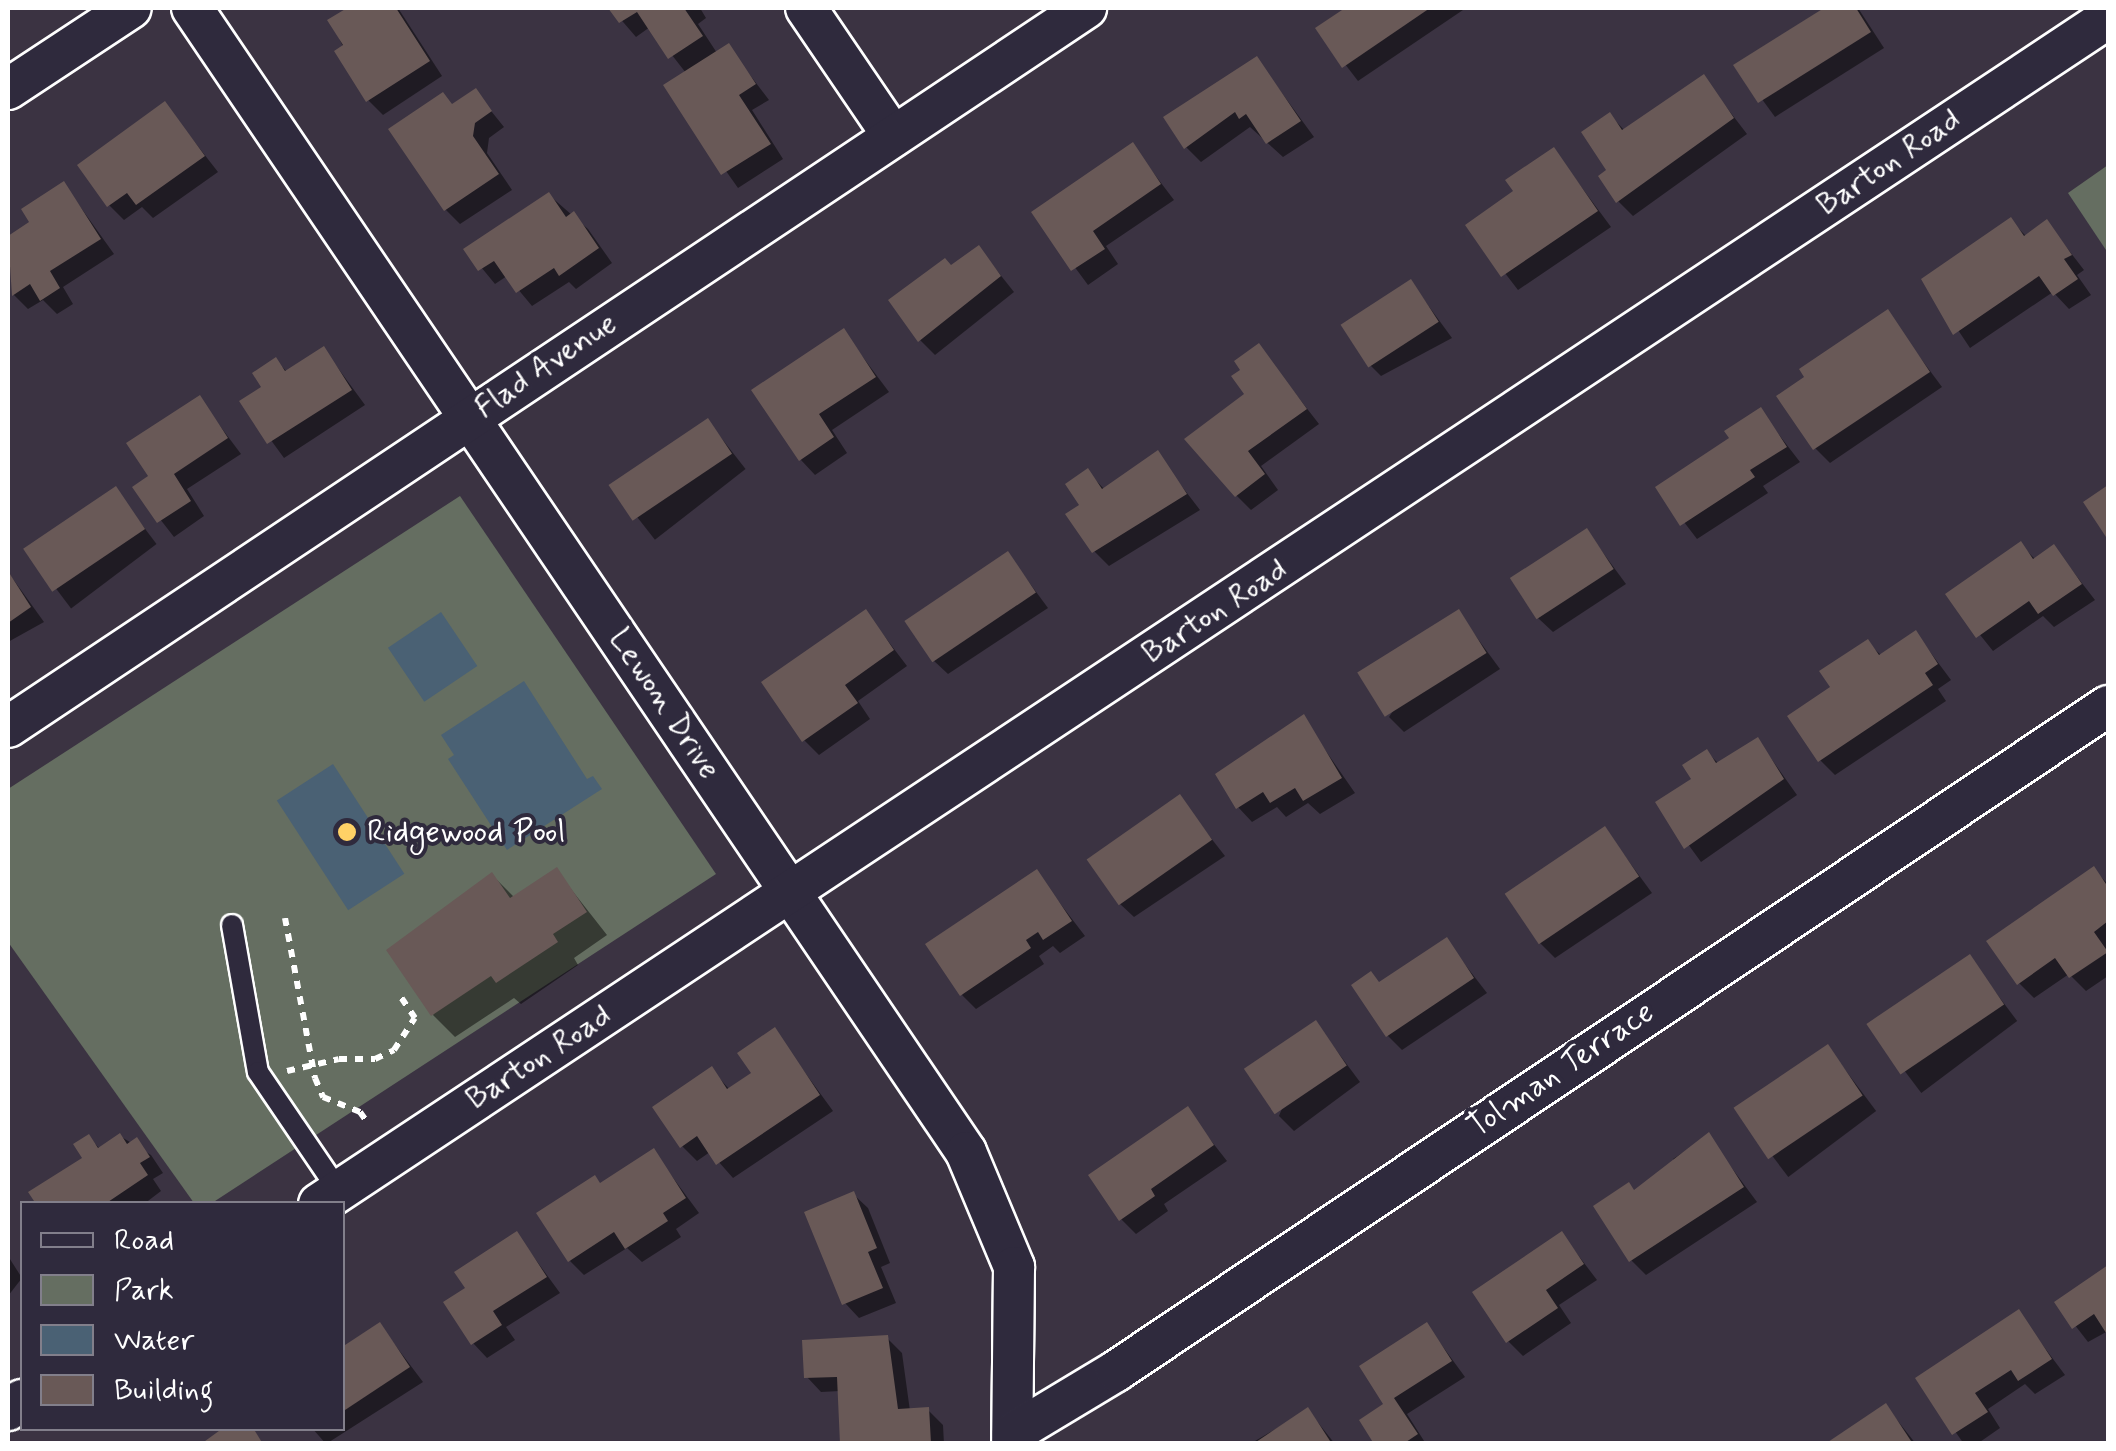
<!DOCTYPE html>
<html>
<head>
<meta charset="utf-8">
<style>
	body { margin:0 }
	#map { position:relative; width:2116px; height:1451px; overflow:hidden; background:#3b3342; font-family:Mynerve,sans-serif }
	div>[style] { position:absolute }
	.green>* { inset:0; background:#656e61 }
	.water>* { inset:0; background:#4a6174; transform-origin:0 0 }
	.shadow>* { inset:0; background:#0007; transform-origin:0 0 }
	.building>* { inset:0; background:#695957; transform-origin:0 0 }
	.path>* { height:6px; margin-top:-3px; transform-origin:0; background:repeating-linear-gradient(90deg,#fff 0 8px,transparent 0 16px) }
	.roads { filter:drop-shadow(2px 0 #fff) drop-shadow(-2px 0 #fff) drop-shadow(0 2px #fff) drop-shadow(0 -2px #fff) }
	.lane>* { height:20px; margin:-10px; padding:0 10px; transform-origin:10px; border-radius:10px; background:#2f2a3d }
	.street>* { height:40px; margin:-20px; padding:0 20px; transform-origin:20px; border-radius:20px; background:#2f2a3d }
	.dots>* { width:28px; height:28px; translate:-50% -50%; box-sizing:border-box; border:5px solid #2f2a3d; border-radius:50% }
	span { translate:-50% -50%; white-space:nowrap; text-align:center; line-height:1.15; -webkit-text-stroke:8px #2f2a3d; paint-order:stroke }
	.street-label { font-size:32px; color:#fff }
	.poi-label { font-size:32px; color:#fff }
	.left { translate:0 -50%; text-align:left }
	.frame { position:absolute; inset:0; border:10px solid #fff; pointer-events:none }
	.legend { position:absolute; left:20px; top:1201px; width:325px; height:230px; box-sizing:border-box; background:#2f2a3d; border:2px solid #827f8b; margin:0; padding:12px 18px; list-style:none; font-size:30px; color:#fff }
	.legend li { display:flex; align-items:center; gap:20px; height:50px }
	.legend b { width:50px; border:2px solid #827f8b }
</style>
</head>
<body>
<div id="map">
	<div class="green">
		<div style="clip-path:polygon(2108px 165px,2108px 253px,2068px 193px)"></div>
		<div style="clip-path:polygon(460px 496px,716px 874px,212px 1203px,194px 1203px,8px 942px,8px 789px)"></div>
	</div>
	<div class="water">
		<div style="left:441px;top:612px;width:65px;height:64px;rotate:56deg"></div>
		<div style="clip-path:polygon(524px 681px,587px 779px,593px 776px,602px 789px,507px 850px,448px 759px,454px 755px,441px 735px)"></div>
		<div style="left:333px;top:764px;width:131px;height:67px;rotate:57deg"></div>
	</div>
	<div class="shadow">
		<div style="clip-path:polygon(352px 8px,398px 8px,442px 76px,383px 115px,368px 100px,331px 21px)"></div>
		<div style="clip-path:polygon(611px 8px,700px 8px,706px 18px,698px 24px,717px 53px,728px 46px,769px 100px,752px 110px,783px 159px,738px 188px,666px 86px,686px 73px,650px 27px,636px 37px)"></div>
		<div style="clip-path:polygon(1350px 8px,1461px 8px,1463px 10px,1358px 81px,1318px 29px)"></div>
		<div style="clip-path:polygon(1829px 8px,1858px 8px,1884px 48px,1775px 117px,1737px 65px)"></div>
		<div style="clip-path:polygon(1257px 59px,1314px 137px,1283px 157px,1250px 127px,1201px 162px,1186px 147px)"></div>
		<div style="clip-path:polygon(1704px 78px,1747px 134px,1633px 216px,1618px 201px,1610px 171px,1610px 115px,1625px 131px)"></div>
		<div style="clip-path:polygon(475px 91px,504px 127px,489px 138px,487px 153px,512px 190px,460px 224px,446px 210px,454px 106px)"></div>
		<div style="clip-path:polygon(165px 104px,218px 172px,153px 218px,142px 207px,124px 220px,109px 205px)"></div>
		<div style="clip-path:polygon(1133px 146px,1174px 200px,1106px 246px,1118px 264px,1088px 285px,1034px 212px)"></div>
		<div style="clip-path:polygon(1554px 150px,1611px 227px,1518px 290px,1468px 225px,1517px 192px)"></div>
		<div style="clip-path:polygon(64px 184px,114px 254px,63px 287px,73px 304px,57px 314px,43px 300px,28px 309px,13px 294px,8px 239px,33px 223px)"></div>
		<div style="clip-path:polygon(549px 195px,588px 229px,612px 263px,576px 289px,569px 282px,532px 306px,507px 276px,495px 284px,467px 250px)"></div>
		<div style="clip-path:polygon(2011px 221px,2027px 237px,2047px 222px,2084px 270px,2077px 275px,2091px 295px,2069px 309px,2053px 292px,1970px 348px,1924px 279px)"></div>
		<div style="clip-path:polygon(979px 248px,1014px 292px,935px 355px,920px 340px,951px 267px)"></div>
		<div style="clip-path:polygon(1411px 282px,1452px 338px,1381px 376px,1366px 361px)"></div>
		<div style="clip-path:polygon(1887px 313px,1942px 387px,1830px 463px,1815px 448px)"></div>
		<div style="clip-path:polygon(844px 332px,889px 392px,832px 430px,847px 453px,815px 475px,801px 460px)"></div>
		<div style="clip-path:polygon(1259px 347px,1319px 424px,1261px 466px,1278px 490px,1251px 510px,1236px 495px,1248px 395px,1243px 370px)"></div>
		<div style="clip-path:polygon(324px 349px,365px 405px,284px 458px,243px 402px,265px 388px,276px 360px,288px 373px)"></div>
		<div style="clip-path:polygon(199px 398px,241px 454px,187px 489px,204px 516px,174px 537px,135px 487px,151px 477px)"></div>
		<div style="clip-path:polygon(1760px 410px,1800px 462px,1763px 486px,1768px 493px,1697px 539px,1658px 488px,1732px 439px)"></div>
		<div style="left:708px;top:421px;width:61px;height:115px;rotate:52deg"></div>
		<div style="clip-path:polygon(1157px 454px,1200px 510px,1109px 566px,1094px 551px,1082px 505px,1088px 472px,1105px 490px)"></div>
		<div style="left:115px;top:489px;width:69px;height:107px;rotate:53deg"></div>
		<div style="clip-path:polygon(1587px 531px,1626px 584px,1553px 632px,1538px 618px)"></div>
		<div style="clip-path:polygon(2021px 545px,2036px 560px,2054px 547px,2095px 600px,2054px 627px,2043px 616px,1993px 651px,1948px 595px)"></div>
		<div style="clip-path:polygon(1008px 554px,1048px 608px,948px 674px,933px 660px)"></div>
		<div style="clip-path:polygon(8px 572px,44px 622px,8px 642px)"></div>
		<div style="clip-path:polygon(866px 612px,907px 666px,858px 701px,870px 719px,819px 755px,804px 740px)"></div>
		<div style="clip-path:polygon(1458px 612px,1500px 669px,1404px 732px,1389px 717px)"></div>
		<div style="clip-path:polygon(1916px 633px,1951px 680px,1938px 689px,1946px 701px,1835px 775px,1820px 760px,1833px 688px,1867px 642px,1882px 656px)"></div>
		<div style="clip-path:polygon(1303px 718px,1355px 793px,1320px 814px,1308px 803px,1286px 817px,1277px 807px,1252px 822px,1238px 807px)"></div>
		<div style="clip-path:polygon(1758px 740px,1797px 795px,1701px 862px,1658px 803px,1694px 780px,1707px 752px,1719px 764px)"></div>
		<div style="clip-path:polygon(1182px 801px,1225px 856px,1134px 917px,1119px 903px)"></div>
		<div style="clip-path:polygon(1605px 829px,1652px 893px,1555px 958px,1540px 943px)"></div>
		<div style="clip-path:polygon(556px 870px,607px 935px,574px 958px,578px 965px,521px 1004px,514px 998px,455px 1037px,433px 1015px,492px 875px,515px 898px)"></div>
		<div style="clip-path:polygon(2094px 870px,2108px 884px,2108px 976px,2086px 991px,2069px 974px,2034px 998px,2019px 983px)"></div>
		<div style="clip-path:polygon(1036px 872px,1085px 936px,1060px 953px,1053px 946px,1039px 956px,1044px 964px,976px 1009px,962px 995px)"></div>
		<div style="clip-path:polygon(1446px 940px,1487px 993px,1402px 1050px,1388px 1036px,1381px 984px)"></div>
		<div style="left:1969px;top:957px;width:80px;height:120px;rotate:53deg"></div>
		<div style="clip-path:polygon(1316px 1023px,1360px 1082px,1294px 1131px,1279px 1116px)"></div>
		<div style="clip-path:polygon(774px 1030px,833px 1111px,733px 1178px,710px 1152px,697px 1161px,682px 1146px,712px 1070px,730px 1090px,754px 1074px)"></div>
		<div style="left:1828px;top:1047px;width:80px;height:110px;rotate:53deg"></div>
		<div style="clip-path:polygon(1187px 1110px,1227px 1161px,1164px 1204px,1168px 1211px,1136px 1234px,1121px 1219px)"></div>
		<div style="clip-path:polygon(120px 1136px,151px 1155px,163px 1173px,153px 1179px,161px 1191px,144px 1204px,39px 1204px,85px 1158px,89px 1137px,100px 1149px)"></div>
		<div style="clip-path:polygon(1708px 1136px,1757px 1202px,1646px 1275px,1631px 1260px,1677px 1165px,1673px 1159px)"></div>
		<div style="clip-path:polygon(654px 1152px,699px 1213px,676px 1229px,681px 1237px,642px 1262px,627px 1248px,584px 1275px,570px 1261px,602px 1185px)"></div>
		<div style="clip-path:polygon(853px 1194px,868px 1208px,890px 1263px,881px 1267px,896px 1303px,859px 1318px,845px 1303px)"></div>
		<div style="clip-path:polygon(517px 1234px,560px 1293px,506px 1327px,515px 1340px,487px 1358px,473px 1343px,468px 1289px)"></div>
		<div style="clip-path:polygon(1562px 1234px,1597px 1280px,1559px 1305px,1571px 1323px,1523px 1356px,1508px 1341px)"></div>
		<div style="clip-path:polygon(8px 1256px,22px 1278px,8px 1296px)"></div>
		<div style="clip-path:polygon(2108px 1268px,2108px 1331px,2088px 1342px,2057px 1302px)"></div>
		<div style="clip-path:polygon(2018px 1312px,2065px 1375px,2035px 1394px,2025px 1384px,1988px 1409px,2000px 1428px,1977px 1444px,1964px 1444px,1918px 1379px)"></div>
		<div style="clip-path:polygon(380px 1325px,423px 1382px,326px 1444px,312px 1428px,342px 1428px,342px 1350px)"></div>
		<div style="clip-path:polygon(1427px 1325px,1465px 1377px,1407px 1414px,1426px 1444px,1377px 1444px,1386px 1405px)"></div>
		<div style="clip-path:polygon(887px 1338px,902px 1353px,910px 1411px,928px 1410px,943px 1425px,944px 1444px,843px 1444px,840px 1391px,821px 1392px,807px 1377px)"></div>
		<div style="clip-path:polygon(1886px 1406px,1916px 1444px,1829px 1444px)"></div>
		<div style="clip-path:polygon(1308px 1410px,1335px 1444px,1250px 1444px)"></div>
	</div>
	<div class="building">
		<div style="clip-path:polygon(347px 8px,396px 8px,430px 61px,366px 102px,334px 51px,343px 45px,327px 20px)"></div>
		<div style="clip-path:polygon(608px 8px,684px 8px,703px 36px,668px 59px,637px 12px,619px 23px)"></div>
		<div style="clip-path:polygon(1345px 8px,1430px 8px,1342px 68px,1315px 28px)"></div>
		<div style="clip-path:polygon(1824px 8px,1856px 8px,1871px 32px,1758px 103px,1733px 65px)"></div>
		<div style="clip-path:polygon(729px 43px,756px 84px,739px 95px,771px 144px,721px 175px,663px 85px)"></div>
		<div style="clip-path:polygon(1257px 56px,1301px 121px,1266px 144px,1246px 114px,1239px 119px,1235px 112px,1184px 149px,1163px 117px)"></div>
		<div style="clip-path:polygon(1704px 74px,1734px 118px,1616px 203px,1598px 176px,1606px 170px,1581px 132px,1610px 112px,1622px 130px)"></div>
		<div style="clip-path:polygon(476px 88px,492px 111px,475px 123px,473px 136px,499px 174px,444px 211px,388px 129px,443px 92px,452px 104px)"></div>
		<div style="clip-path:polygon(165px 101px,205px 156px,136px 205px,127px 193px,107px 207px,77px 165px)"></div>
		<div style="clip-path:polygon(1133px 142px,1161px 184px,1093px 231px,1105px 249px,1071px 271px,1031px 212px)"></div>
		<div style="clip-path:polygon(1554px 147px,1598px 211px,1501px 277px,1465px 225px,1513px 191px,1505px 180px)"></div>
		<div style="clip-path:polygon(64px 181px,101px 239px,50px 271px,60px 288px,40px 301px,30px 284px,12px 296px,8px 236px,29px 222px,21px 209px)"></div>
		<div style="clip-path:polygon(549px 192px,566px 217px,574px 211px,599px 248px,559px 276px,554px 268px,516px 293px,494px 261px,478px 271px,463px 249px)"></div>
		<div style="clip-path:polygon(2011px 217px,2024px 236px,2047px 219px,2072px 255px,2064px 259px,2078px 279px,2053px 296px,2039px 276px,1953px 335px,1921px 279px)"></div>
		<div style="clip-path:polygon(979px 245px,1001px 276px,918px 342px,888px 300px,945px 258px,951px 265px)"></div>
		<div style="left:1411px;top:279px;width:51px;height:84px;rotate:57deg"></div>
		<div style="clip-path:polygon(1888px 309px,1930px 372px,1813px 450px,1776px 396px,1804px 377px,1799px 369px)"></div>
		<div style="clip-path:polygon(844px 328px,876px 377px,819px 414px,834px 437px,799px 461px,751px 390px)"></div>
		<div style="clip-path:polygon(1259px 343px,1307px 409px,1248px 451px,1265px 474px,1235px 497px,1184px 439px,1244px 394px,1231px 376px,1240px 370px,1234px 361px)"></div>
		<div style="clip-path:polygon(324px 346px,352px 390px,267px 444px,239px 401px,261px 387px,252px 373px,276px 357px,285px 371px)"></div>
		<div style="clip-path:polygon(200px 395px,228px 438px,174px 474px,191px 501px,157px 523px,132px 487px,148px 476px,126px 443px)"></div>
		<div style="clip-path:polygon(1761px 407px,1787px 447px,1750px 470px,1755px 477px,1680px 526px,1655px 487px,1729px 438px,1724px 431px)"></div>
		<div style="left:708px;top:418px;width:43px;height:120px;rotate:56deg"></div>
		<div style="clip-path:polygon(1158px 450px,1187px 494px,1092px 553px,1065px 514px,1079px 505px,1065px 484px,1088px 468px,1102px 489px)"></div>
		<div style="clip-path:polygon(2108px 485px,2108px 540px,2083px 502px)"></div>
		<div style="left:116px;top:486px;width:52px;height:112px;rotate:56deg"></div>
		<div style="left:1587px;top:528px;width:49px;height:92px;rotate:57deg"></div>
		<div style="clip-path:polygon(2021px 541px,2033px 559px,2054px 544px,2082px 584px,2038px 614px,2029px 601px,1976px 638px,1945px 594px)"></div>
		<div style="left:1008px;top:551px;width:50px;height:125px;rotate:56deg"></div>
		<div style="clip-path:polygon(8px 571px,31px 607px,8px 623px)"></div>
		<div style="clip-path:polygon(866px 609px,894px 650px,845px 685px,858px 703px,802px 742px,761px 682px)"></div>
		<div style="left:1459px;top:609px;width:52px;height:120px;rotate:58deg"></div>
		<div style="clip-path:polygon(1916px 630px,1938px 664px,1925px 673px,1933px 685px,1818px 762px,1787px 716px,1830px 687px,1819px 671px,1868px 639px,1879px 655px)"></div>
		<div style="clip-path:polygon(1304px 714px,1342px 778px,1303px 801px,1295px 788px,1270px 803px,1263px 792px,1236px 809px,1215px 774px)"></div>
		<div style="clip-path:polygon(1758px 737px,1784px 779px,1684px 849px,1655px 802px,1691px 779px,1682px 765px,1707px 749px,1716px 763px)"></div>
		<div style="left:1180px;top:794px;width:56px;height:114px;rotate:55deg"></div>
		<div style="left:1605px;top:826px;width:61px;height:121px;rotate:56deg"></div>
		<div style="clip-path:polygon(2094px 866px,2108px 887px,2108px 921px,2094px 932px,2108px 952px,2069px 978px,2055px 958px,2017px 985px,1986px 941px)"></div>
		<div style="clip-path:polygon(557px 867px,587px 912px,553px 934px,558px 942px,496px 983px,491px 976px,431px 1016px,386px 950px,492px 872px,510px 898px)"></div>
		<div style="clip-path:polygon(1037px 869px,1072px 921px,1043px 940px,1038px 932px,1026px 940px,1031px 948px,960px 996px,925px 944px)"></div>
		<div style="clip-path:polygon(1447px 937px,1474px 978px,1386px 1037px,1351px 985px,1371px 971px,1379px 982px)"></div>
		<div style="left:1970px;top:954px;width:61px;height:125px;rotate:56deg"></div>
		<div style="left:1316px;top:1020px;width:55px;height:87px;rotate:56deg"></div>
		<div style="clip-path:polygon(775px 1027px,820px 1095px,716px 1165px,697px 1136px,680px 1148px,652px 1107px,712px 1066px,727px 1089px,751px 1073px,737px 1053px)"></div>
		<div style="left:1828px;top:1044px;width:62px;height:114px;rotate:56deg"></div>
		<div style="clip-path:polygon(1188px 1106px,1214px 1145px,1151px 1189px,1155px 1196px,1119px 1221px,1088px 1175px)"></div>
		<div style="clip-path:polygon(1709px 1132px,1744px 1187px,1629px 1262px,1593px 1206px,1629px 1182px,1634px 1190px)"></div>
		<div style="clip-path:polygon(120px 1133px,127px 1144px,137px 1137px,150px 1157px,140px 1163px,148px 1175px,105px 1204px,36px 1204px,28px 1192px,82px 1158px,73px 1144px,89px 1134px,98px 1148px)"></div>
		<div style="clip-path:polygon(654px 1148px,686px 1198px,663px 1213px,668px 1221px,625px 1249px,614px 1232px,568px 1262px,536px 1213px,595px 1175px,600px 1183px)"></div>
		<div style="clip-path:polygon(854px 1191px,877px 1248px,868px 1252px,883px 1288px,842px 1305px,804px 1212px)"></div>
		<div style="clip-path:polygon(517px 1231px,547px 1277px,493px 1311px,502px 1325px,471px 1345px,443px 1302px,465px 1288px,454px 1272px)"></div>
		<div style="clip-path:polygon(1562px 1231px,1584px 1264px,1546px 1290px,1558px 1308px,1506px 1343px,1472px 1292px)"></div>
		<div style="clip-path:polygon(2108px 1265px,2108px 1336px,2094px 1314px,2072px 1329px,2054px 1302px)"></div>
		<div style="clip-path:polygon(2019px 1309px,2052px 1359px,2018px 1381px,2011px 1370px,1975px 1393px,1988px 1412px,1952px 1435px,1915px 1378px)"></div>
		<div style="clip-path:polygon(380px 1322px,410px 1367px,342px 1412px,342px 1347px)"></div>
		<div style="clip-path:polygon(1427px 1322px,1452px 1361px,1394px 1398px,1418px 1434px,1403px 1444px,1374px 1444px,1359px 1420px,1383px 1404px,1359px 1366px)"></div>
		<div style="clip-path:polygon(888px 1335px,898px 1409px,929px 1407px,931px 1443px,840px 1444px,837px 1377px,804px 1378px,802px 1340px)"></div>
		<div style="clip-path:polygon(1886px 1403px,1913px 1444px,1825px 1444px)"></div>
		<div style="clip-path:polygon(1308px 1407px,1332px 1444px,1253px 1444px)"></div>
		<div style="clip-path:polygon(223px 1428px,253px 1428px,263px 1444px,201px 1444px)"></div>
	</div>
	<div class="path">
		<div style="left:285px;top:918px;width:163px;rotate:79.4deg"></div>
		<div style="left:315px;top:1078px;width:21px;rotate:67deg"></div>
		<div style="left:323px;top:1097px;width:40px;rotate:22deg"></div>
		<div style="left:360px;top:1112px;width:12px;rotate:55deg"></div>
		<div style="left:287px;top:1071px;width:53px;rotate:-13deg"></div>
		<div style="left:339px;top:1059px;width:36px"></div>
		<div style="left:375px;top:1059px;width:21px;rotate:-25deg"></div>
		<div style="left:394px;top:1050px;width:38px;rotate:-57deg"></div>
		<div style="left:415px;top:1018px;width:25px;rotate:-124deg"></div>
	</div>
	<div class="roads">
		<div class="lane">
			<div style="left:232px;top:925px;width:149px;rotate:80deg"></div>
			<div style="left:258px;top:1072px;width:144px;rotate:55.8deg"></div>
		</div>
		<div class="street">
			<div style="left:192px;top:8px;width:1381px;rotate:55.92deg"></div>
			<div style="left:966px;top:1152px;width:125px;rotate:67.3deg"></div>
			<div style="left:1014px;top:1267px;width:177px;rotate:90.6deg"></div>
			<div style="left:806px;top:8px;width:155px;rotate:55.8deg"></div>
			<div style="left:8px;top:89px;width:147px;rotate:-33.4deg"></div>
			<div style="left:8px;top:727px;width:1296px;rotate:-33.7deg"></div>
			<div style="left:319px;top:1204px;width:2146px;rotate:-33.54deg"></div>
			<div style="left:8px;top:1410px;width:17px;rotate:-36deg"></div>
			<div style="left:1013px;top:1433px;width:120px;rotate:-31deg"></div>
			<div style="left:1116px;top:1371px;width:1194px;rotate:-33.84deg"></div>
		</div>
	</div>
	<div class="dots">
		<div style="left:347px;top:832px;background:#ffd166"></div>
	</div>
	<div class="street-label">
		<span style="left:1889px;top:163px;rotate:-34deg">Barton Road</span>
		<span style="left:546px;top:366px;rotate:-34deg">Flad Avenue</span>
		<span style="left:1215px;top:612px;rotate:-33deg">Barton Road</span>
		<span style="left:664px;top:704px;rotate:56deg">Lewon Drive</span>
		<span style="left:539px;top:1058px;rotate:-33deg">Barton Road</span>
		<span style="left:1561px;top:1070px;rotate:-34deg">Tolman Terrace</span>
	</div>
	<div class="poi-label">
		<span class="left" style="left:367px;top:832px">Ridgewood Pool</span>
	</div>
	<div class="frame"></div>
	<ul class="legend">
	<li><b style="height:12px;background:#2f2a3d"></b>Road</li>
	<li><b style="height:28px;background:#656e61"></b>Park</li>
	<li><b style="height:28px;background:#4a6174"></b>Water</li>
	<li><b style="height:28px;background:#695957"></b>Building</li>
	</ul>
</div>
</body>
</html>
